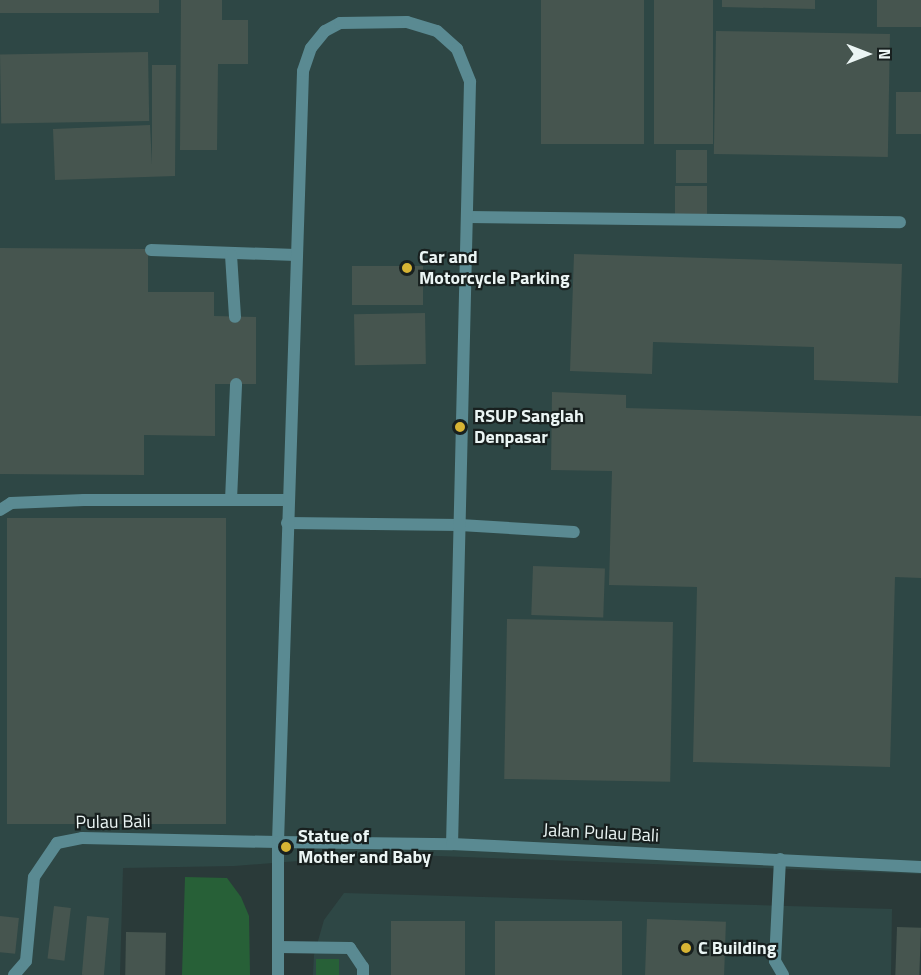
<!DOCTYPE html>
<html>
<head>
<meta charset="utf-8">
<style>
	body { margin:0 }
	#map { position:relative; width:921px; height:975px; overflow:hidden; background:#2a3a39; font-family:"Titillium Web",sans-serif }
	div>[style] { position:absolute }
	.built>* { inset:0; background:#2e4745 }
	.green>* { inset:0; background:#276037; transform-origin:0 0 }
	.building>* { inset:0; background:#46554f; transform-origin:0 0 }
	.lane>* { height:12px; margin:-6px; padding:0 6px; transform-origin:6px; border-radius:6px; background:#5a8a92 }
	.street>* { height:12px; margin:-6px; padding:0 6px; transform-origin:6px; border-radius:6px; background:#5a8a92 }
	.dots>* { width:16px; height:16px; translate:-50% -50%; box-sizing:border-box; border:3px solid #18201f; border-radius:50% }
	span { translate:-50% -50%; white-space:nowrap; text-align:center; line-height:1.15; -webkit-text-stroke:4.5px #18201f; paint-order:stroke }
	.poi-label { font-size:18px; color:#ebf5f4; font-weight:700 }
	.left { translate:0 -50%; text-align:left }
	.street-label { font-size:18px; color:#ebf5f4 }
	.north { position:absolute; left:837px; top:24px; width:60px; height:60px; -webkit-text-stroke:4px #18201f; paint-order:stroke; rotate:90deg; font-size:16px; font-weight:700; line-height:24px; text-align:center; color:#ebf5f4 }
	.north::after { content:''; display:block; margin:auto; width:21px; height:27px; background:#ebf5f4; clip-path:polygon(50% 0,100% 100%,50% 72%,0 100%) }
</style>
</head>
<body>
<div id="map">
	<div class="built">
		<div style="clip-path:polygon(0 0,921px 0,921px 874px,386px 854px,234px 866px,123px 868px,120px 975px,0 975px)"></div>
		<div style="clip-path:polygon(344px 893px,892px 909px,891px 975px,313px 975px,314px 955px,324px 920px)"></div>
	</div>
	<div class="green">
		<div style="clip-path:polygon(185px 877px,227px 878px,241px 897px,249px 916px,250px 975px,182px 975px)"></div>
		<div style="left:316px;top:959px;width:23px;height:16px"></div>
	</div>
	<div class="building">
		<div style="left:0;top:0;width:159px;height:13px"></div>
		<div style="clip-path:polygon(181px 0,222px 0,222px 20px,248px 20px,248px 64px,218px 64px,217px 150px,180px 150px)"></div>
		<div style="left:541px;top:0;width:103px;height:144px"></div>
		<div style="left:654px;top:0;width:59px;height:144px"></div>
		<div style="clip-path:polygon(722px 0,815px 0,815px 9px,722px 7px)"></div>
		<div style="left:877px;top:0;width:44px;height:27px"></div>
		<div style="left:716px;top:31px;width:174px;height:123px;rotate:1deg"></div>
		<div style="left:148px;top:52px;width:69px;height:148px;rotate:89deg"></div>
		<div style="clip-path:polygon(152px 65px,176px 65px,175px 176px,55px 180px,53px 129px,150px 125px,152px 165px)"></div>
		<div style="left:921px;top:92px;width:42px;height:25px;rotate:90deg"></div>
		<div style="left:676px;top:150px;width:31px;height:33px"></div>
		<div style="left:675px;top:186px;width:32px;height:28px"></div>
		<div style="clip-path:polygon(0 248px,148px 249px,148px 292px,214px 292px,214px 316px,256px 317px,256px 384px,215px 384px,215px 436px,144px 435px,144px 475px,0 474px)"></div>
		<div style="clip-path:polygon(574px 254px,902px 264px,898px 383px,814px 380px,814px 347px,653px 342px,652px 374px,570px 371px)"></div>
		<div style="left:423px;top:266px;width:39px;height:71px;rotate:90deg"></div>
		<div style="left:425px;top:313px;width:51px;height:71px;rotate:89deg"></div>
		<div style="clip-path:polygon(552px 392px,626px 395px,626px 408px,921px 416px,921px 578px,895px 577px,890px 767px,693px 762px,697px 587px,609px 585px,612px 471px,551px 470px)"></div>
		<div style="left:7px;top:518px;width:219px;height:306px"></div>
		<div style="left:533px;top:566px;width:72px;height:49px;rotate:2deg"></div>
		<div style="left:507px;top:619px;width:166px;height:160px;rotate:1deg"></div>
		<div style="left:54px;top:906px;width:17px;height:53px;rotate:7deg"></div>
		<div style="left:0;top:916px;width:19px;height:36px;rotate:6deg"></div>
		<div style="left:87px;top:916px;width:22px;height:59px;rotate:5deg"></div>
		<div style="left:647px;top:919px;width:79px;height:56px;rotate:2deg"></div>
		<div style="left:391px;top:921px;width:74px;height:54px"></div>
		<div style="left:495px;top:921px;width:127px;height:54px"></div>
		<div style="left:897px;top:927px;width:24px;height:48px;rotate:2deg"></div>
		<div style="left:126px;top:932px;width:40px;height:43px;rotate:1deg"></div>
	</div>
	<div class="lane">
		<div style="left:468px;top:217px;width:432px;rotate:0.7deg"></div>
		<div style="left:151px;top:250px;width:145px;rotate:2deg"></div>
		<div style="left:231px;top:255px;width:62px;rotate:86.3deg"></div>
		<div style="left:231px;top:500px;width:116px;rotate:-87.5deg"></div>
		<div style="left:0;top:510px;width:13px;rotate:-32deg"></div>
		<div style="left:11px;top:503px;width:73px;rotate:-2.4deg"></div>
		<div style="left:84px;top:500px;width:203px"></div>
		<div style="left:287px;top:523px;width:173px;rotate:0.7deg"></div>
		<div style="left:460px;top:525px;width:114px;rotate:3.5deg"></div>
		<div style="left:780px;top:859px;width:102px;rotate:92.8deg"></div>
		<div style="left:775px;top:961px;width:16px;rotate:60deg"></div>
		<div style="left:278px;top:947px;width:72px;rotate:0.8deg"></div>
		<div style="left:350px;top:948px;width:23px;rotate:56deg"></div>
		<div style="left:363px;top:967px;width:8px;rotate:90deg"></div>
		<div style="left:14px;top:975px;width:18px;rotate:-49deg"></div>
		<div style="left:26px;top:961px;width:84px;rotate:-84.6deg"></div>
		<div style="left:34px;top:877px;width:41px;rotate:-55.9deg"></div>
		<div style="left:57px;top:843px;width:25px;rotate:-11deg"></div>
		<div style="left:82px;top:838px;width:196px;rotate:1.2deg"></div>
		<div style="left:278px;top:842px;width:771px;rotate:-88.14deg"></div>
		<div style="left:303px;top:71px;width:24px;rotate:-71deg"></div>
		<div style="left:311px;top:48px;width:22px;rotate:-51deg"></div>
		<div style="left:325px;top:31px;width:17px;rotate:-28deg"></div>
		<div style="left:340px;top:23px;width:67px;rotate:-0.9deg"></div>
		<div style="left:407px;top:22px;width:31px;rotate:17deg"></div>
		<div style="left:437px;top:31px;width:27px;rotate:42deg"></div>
		<div style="left:457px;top:49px;width:35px;rotate:68deg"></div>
		<div style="left:470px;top:82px;width:762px;rotate:91.35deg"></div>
	</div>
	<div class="street">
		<div style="left:278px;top:975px;width:133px;rotate:-90deg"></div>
		<div style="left:278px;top:842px;width:174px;rotate:0.7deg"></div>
		<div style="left:452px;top:844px;width:470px;rotate:2.8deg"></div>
	</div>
	<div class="dots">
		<div style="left:407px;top:268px;background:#d7b434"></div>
		<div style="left:460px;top:427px;background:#d7b434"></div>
		<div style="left:286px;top:847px;background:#d7b434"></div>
		<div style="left:686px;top:948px;background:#d7b434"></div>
	</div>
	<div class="poi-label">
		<span class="left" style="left:419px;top:268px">Car and<br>Motorcycle Parking</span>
		<span class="left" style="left:474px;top:427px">RSUP Sanglah<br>Denpasar</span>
		<span class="left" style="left:298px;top:847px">Statue of<br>Mother and Baby</span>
		<span class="left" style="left:698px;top:948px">C Building</span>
	</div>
	<div class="street-label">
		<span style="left:113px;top:822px;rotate:-1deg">Pulau Bali</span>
		<span style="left:601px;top:833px;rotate:3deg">Jalan Pulau Bali</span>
	</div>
	<div class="north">N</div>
</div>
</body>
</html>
